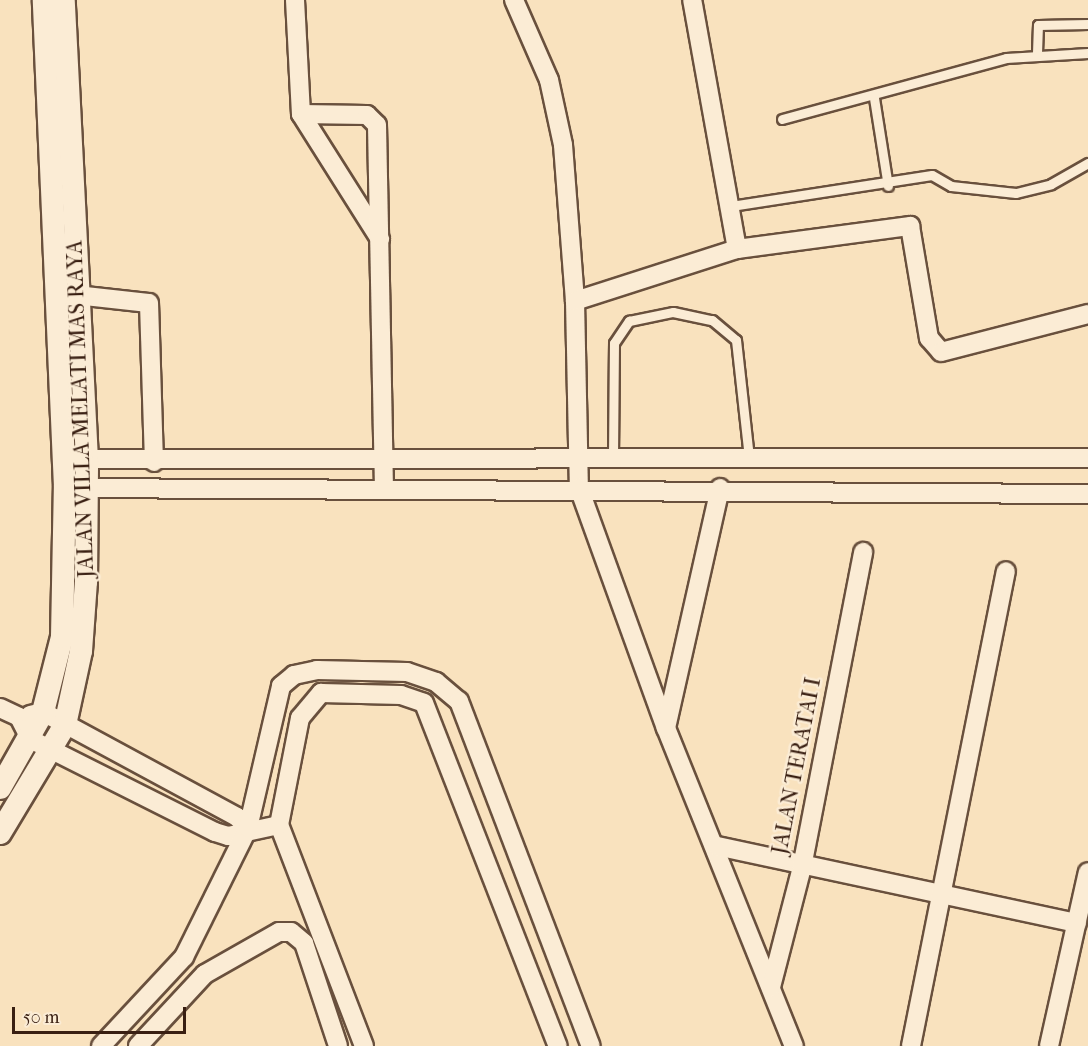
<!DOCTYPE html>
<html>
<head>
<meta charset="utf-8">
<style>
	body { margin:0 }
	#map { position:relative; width:1088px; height:1046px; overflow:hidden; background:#f9e2be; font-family:"IM FELL French Canon",serif }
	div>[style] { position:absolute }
	.roads { filter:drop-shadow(2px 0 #69503d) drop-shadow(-2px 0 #69503d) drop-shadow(0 2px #69503d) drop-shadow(0 -2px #69503d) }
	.service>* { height:9px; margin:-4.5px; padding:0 4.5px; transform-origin:4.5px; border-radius:4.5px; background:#fbecd5 }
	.minor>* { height:18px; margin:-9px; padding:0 9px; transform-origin:9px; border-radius:9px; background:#fbecd5 }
	.tertiary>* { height:22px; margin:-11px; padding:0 11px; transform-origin:11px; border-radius:11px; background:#fbecd5 }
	span { translate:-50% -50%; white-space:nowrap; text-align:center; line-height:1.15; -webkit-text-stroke:5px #fbecd5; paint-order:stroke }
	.street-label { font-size:22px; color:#391f12 }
	.scale { position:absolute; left:12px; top:1007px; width:174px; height:27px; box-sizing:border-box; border:3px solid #391f12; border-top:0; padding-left:8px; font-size:18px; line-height:21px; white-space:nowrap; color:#391f12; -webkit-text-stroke:4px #fbecd5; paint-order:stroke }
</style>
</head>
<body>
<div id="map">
	<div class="roads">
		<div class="service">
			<div style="left:1037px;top:53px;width:28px;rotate:-88deg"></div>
			<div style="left:1038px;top:25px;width:50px;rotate:-1.1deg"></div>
			<div style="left:874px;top:98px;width:89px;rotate:81deg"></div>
			<div style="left:782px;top:119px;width:232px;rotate:-15.2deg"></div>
			<div style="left:1006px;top:58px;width:82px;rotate:-3.5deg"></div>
			<div style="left:731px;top:206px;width:203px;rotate:-8.8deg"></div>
			<div style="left:932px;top:175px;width:22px;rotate:30deg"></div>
			<div style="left:951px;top:186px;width:65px;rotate:6.1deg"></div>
			<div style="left:1016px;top:193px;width:36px;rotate:-14deg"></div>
			<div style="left:1051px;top:184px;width:43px;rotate:-29.6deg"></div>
			<div style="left:613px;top:457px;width:114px;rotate:-89.5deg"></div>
			<div style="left:614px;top:343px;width:27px;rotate:-56deg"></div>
			<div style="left:629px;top:321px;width:45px;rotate:-11.6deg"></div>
			<div style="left:673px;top:312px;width:40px;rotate:12deg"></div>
			<div style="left:712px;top:320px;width:31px;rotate:40deg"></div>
			<div style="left:736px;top:340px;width:118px;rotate:83.7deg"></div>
		</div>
		<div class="minor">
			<div style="left:295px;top:0;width:114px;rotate:87deg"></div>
			<div style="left:301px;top:114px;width:148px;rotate:57.7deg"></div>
			<div style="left:514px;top:0;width:87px;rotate:66.4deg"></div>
			<div style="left:549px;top:80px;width:66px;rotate:77.8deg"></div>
			<div style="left:563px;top:145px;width:156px;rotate:85.6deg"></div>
			<div style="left:575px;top:301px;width:187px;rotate:88.8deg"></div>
			<div style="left:579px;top:488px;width:255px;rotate:70.1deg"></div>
			<div style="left:666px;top:728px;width:343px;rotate:68.1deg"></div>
			<div style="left:301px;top:114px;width:66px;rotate:0.9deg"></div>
			<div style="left:367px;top:115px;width:14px;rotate:45deg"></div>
			<div style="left:377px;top:125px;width:363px;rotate:88.9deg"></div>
			<div style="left:737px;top:249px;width:175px;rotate:-7.6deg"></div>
			<div style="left:910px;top:226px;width:114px;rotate:80.4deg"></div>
			<div style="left:929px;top:338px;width:18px;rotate:49deg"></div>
			<div style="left:941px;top:352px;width:152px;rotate:-14.5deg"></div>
			<div style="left:67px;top:294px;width:82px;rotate:6.3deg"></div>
			<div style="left:149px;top:303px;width:159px;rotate:88.2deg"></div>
			<div style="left:575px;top:301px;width:170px;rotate:-17.8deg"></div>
			<div style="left:737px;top:249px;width:253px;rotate:-100.2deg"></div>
			<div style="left:64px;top:459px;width:1024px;rotate:-0.06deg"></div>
			<div style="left:73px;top:488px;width:1015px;rotate:0.34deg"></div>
			<div style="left:0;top:708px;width:21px;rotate:25deg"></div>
			<div style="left:19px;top:717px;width:25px;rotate:63deg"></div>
			<div style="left:30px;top:739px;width:207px;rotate:26.7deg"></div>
			<div style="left:215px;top:832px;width:14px;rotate:17deg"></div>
			<div style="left:228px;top:836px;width:52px;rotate:-12.2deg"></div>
			<div style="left:30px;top:715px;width:13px;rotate:-13deg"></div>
			<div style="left:43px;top:712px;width:221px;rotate:28.4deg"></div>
			<div style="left:237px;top:817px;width:16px;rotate:45deg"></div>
			<div style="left:666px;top:728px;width:246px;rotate:-77.3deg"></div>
			<div style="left:717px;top:846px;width:368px;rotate:12.1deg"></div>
			<div style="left:771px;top:987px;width:124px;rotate:-75.5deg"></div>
			<div style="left:802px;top:867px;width:321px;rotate:-79deg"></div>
			<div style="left:101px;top:1046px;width:122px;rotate:-47deg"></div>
			<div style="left:184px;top:957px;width:144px;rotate:-63.6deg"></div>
			<div style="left:248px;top:828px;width:146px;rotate:-76.9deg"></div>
			<div style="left:281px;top:686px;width:17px;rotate:-40deg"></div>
			<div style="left:294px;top:675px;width:24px;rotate:-12deg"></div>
			<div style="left:317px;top:670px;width:90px;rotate:1.3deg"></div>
			<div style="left:407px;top:672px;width:31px;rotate:19deg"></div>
			<div style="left:436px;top:682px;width:30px;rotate:40deg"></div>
			<div style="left:459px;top:701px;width:369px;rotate:69.1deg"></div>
			<div style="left:138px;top:1046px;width:98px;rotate:-47.1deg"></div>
			<div style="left:205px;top:974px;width:85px;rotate:-29.6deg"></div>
			<div style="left:279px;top:932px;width:12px"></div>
			<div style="left:291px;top:932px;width:17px;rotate:40deg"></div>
			<div style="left:304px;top:943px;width:108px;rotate:71.7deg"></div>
			<div style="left:364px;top:1046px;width:237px;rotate:-111deg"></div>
			<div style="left:279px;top:825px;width:109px;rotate:-78.9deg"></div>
			<div style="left:300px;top:718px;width:33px;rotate:-50deg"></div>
			<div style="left:321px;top:693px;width:80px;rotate:1.4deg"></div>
			<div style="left:401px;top:695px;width:24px;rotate:19deg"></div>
			<div style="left:424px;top:703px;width:368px;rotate:68.7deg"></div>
			<div style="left:911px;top:1046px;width:484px;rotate:-78.7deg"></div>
			<div style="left:1049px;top:1046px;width:178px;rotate:-77.4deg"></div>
		</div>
		<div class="tertiary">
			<div style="left:0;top:788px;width:87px;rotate:-60.5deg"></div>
			<div style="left:43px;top:712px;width:77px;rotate:-75.8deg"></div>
			<div style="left:62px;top:637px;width:150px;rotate:-88.9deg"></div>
			<div style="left:65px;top:487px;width:487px;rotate:-92.5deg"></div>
			<div style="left:0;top:833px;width:126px;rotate:-59deg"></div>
			<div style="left:65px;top:725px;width:76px;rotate:-77.8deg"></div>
			<div style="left:81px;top:651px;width:69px;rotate:-85.9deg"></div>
			<div style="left:86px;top:582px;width:122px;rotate:-89.5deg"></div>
			<div style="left:87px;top:460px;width:461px;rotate:-92.9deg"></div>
		</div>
	</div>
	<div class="street-label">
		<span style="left:81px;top:409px;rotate:-92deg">JALAN VILLA MELATI MAS RAYA</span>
		<span style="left:797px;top:766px;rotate:-79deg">JALAN TERATAI I</span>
	</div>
	<div class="scale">50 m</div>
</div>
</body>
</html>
